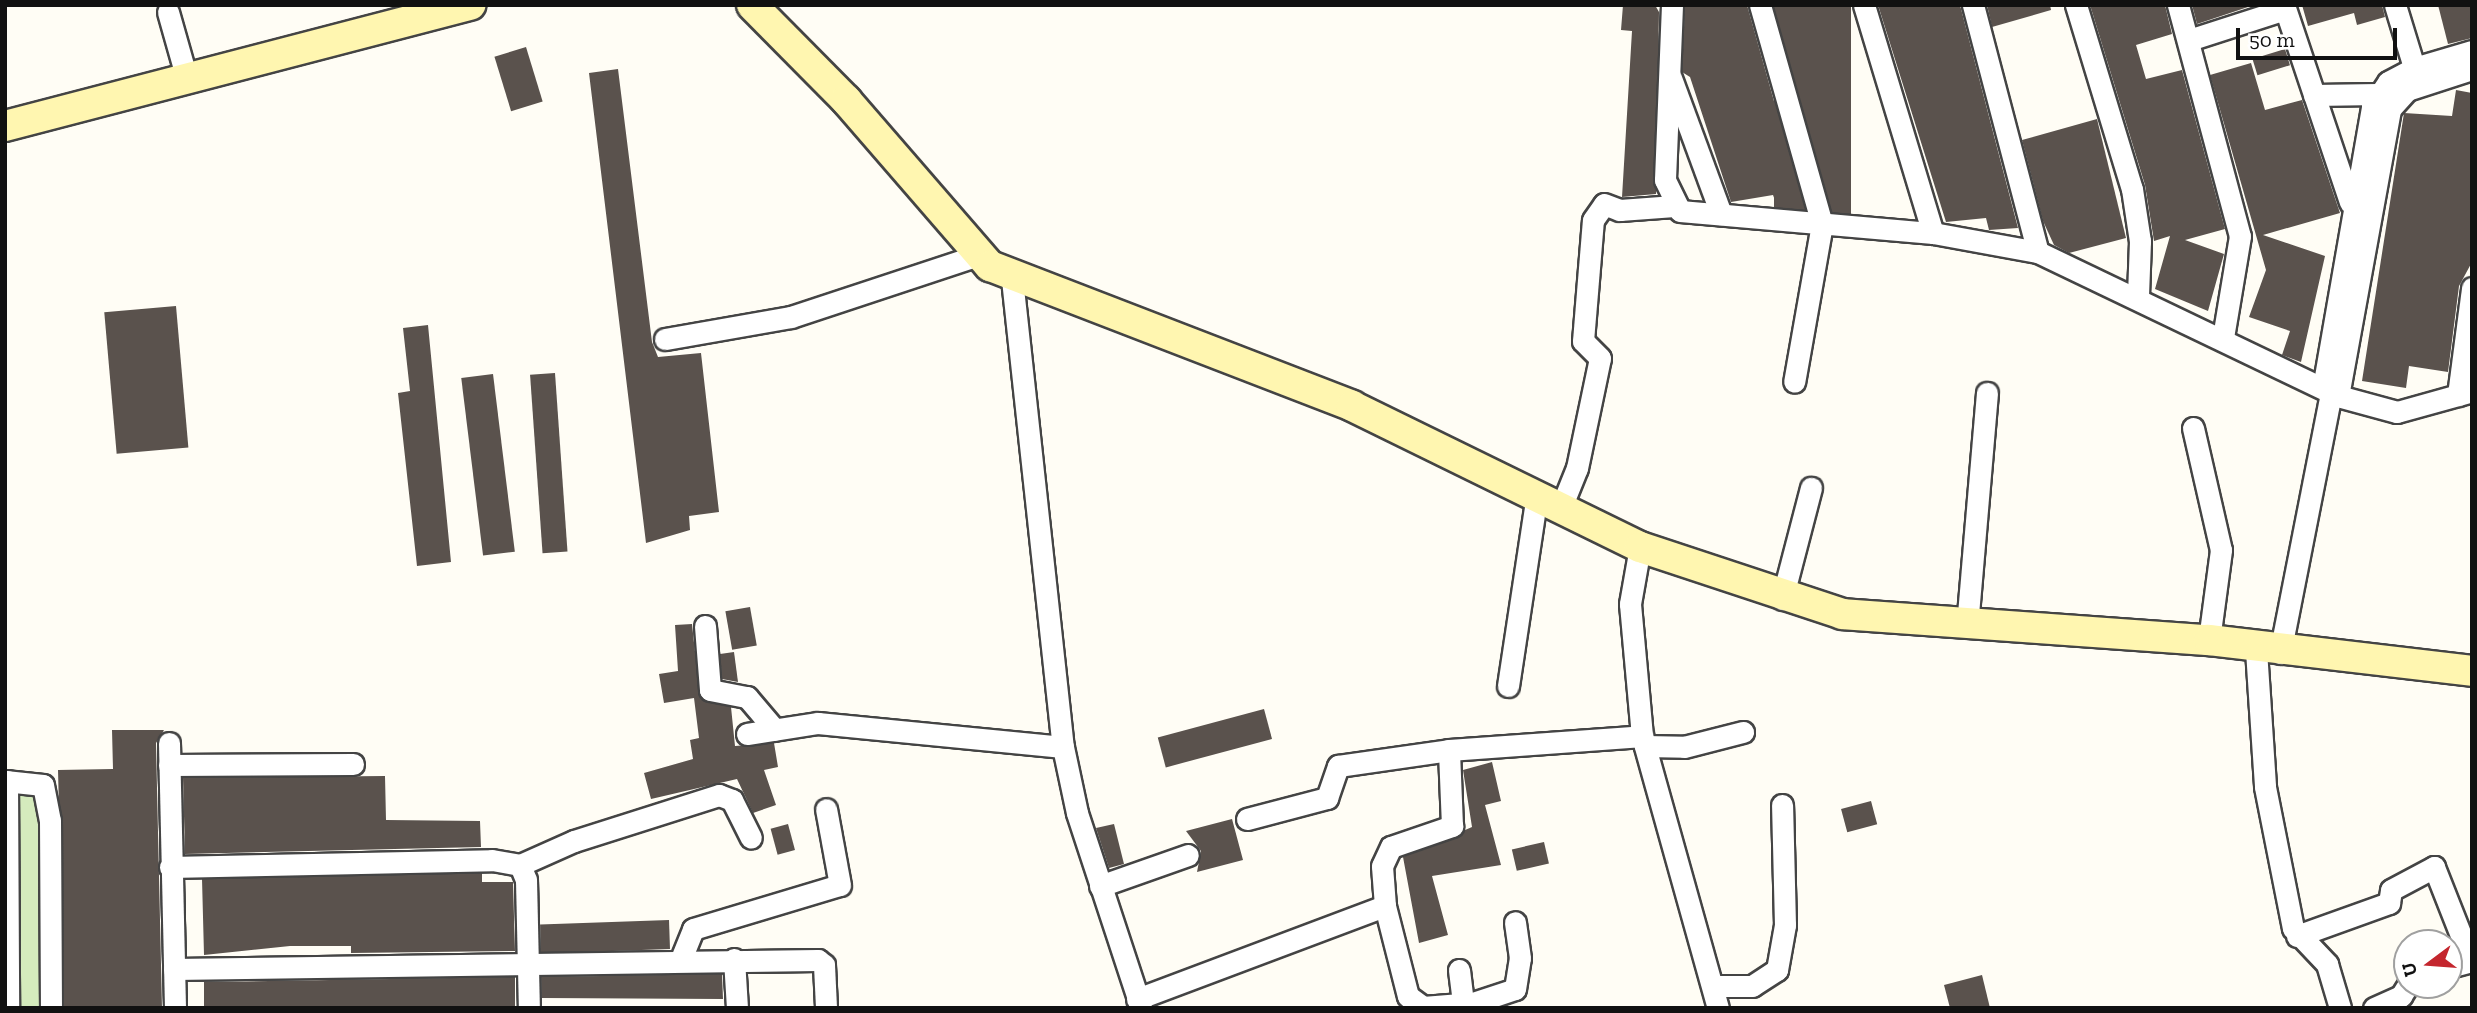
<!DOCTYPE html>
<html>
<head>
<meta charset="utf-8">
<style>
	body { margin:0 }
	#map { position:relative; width:2477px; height:1013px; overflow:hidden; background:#fffdf5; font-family:"Zilla Slab",serif }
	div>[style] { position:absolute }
	.green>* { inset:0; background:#d5ebbd }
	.building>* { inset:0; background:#5a524d; transform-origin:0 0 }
	.roads { filter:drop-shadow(2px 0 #444) drop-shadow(-2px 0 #444) drop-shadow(0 2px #444) drop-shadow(0 -2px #444) }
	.street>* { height:21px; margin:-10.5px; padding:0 10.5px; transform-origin:10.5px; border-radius:10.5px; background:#fff }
	.secondary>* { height:30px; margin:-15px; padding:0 15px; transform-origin:15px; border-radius:15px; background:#fff6b0 }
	span { translate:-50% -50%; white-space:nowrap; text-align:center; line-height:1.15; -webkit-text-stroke:7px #fff; paint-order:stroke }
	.frame { position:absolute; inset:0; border:7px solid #111; pointer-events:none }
	.north { position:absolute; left:2393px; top:929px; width:70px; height:70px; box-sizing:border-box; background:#fff; border:2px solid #a0a0a0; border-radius:50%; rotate:254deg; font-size:19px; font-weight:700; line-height:28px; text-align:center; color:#111 }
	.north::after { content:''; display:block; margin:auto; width:24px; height:32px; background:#c4262e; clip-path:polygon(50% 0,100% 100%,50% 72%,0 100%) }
	.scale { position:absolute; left:2236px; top:28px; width:161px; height:32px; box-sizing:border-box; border:4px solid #111; border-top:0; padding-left:9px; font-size:21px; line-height:24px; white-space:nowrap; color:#111; -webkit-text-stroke:5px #fff; paint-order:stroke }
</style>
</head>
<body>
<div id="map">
	<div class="green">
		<div style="clip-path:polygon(7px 781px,43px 785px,51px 1008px,8px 1008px)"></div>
	</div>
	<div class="building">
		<div style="clip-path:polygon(1623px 5px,1655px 5px,1659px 12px,1656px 194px,1622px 197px,1632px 31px,1621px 30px)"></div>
		<div style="clip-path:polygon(1685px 5px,1747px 5px,1802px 201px,1777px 206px,1773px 195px,1731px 202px,1690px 77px,1682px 72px)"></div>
		<div style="left:1774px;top:5px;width:77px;height:215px"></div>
		<div style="clip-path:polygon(1878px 5px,1960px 5px,2018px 228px,1989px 230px,1986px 218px,1946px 222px)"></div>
		<div style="clip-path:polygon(1987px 5px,2050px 5px,2051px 10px,1992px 27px)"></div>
		<div style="clip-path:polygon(2090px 5px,2165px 5px,2172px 34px,2136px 45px,2146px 79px,2182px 70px,2225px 229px,2185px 240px,2224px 254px,2208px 311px,2155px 289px,2170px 236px,2154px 241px,2145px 185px)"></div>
		<div style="clip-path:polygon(2192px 5px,2251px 5px,2251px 6px,2197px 24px)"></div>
		<div style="clip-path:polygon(2302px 5px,2382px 5px,2385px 17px,2357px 25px,2354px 13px,2308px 26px)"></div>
		<div style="clip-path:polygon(2438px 5px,2472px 5px,2472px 38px,2448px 44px)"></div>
		<div style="left:526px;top:47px;width:57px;height:33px;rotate:73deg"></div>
		<div style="left:2285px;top:49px;width:17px;height:34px;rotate:73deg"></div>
		<div style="clip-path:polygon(2251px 63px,2265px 110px,2302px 100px,2340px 213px,2263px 235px,2325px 256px,2301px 362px,2282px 355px,2290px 331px,2249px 317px,2266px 270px,2210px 75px)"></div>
		<div style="clip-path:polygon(618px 69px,652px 342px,658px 357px,701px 353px,719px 512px,689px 516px,690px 530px,646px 543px,589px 73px)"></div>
		<div style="clip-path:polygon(2456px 90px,2472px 93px,2472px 262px,2459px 286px,2448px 372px,2409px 366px,2406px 388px,2362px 381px,2404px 113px,2452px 116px)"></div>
		<div style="clip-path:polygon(2097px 119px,2126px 238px,2069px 253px,2054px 245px,2043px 221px,2022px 140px)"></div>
		<div style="left:176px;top:306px;width:142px;height:72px;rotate:85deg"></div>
		<div style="clip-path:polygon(428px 325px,451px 562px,417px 566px,398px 393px,410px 391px,403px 328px)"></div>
		<div style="left:555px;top:373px;width:179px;height:25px;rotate:86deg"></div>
		<div style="left:493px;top:374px;width:179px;height:32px;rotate:83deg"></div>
		<div style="left:750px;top:607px;width:39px;height:25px;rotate:80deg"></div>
		<div style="clip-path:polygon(692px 624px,700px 698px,731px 707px,735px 746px,774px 743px,778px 767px,764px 770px,776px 805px,753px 813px,737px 779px,651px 799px,644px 773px,693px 759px,690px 740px,699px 738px,694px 698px,664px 703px,659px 674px,678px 671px,675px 625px)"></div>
		<div style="clip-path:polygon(734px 652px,738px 682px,722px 679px,720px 654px)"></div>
		<div style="left:1264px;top:709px;width:31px;height:110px;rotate:75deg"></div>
		<div style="clip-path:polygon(112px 730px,164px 730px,156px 743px,162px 1008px,64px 1008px,58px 770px,113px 769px)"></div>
		<div style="clip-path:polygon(1492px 762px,1501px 801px,1485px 805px,1501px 865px,1432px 876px,1448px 935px,1419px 943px,1403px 857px,1472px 827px,1463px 770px)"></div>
		<div style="clip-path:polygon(385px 776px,386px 820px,480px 821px,481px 847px,185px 854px,183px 778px)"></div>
		<div style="left:1871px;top:801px;width:24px;height:31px;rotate:75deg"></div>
		<div style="clip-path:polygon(1232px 819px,1243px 860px,1197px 872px,1201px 851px,1186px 831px)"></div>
		<div style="left:788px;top:824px;width:27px;height:18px;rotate:75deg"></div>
		<div style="clip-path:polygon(1114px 824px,1124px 864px,1109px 868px,1096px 828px)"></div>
		<div style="left:1544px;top:842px;width:22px;height:33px;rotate:77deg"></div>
		<div style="clip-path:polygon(482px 873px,482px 882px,513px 882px,515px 951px,351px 953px,351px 946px,290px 946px,204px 955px,202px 879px)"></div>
		<div style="left:669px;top:920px;width:29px;height:129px;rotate:88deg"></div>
		<div style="clip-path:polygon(722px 974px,723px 999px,542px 998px,541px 977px)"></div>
		<div style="clip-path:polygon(1982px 975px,1990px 1008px,1950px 1008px,1944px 985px)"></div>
		<div style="clip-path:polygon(515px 977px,515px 1008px,204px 1008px,204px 982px)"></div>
	</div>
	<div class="roads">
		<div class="street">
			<div style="left:1672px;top:5px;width:175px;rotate:92.3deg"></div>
			<div style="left:1665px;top:180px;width:34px;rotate:64deg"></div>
			<div style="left:1680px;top:211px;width:254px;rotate:5deg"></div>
			<div style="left:1933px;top:233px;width:107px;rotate:10.3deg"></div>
			<div style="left:2038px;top:252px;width:333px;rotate:25.6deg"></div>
			<div style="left:2338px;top:396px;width:61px;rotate:15.2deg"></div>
			<div style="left:2397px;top:412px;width:78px;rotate:-15.6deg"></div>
			<div style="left:1760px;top:5px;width:228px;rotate:74.2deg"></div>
			<div style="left:1822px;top:224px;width:160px;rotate:100deg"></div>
			<div style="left:1864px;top:5px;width:238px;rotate:73.2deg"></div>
			<div style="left:1973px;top:5px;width:255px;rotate:75.3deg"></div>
			<div style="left:2076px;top:5px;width:192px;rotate:73.1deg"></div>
			<div style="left:2132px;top:189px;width:53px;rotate:81.3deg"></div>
			<div style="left:2140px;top:241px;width:54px;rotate:92.1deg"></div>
			<div style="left:2178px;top:5px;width:239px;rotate:75deg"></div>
			<div style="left:2240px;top:236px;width:103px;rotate:99.5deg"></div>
			<div style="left:2284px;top:5px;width:208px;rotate:71.5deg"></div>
			<div style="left:2395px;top:5px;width:78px;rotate:73deg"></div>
			<div style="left:168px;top:12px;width:70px;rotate:74.2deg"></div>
			<div style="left:2189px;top:40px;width:101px;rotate:-17.9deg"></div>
			<div style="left:1671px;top:78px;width:145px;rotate:69.8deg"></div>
			<div style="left:2314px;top:95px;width:64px;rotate:-0.9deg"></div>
			<div style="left:1012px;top:279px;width:471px;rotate:83.8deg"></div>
			<div style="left:1063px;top:747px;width:67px;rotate:78deg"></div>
			<div style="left:1077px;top:813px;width:205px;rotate:71.8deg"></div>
			<div style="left:665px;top:339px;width:128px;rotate:-9.9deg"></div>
			<div style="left:791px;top:317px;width:197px;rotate:-18.3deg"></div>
			<div style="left:2323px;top:388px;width:286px;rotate:-80.1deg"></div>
			<div style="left:2372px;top:106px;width:29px;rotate:-56deg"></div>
			<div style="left:2388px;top:82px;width:30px;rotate:-28deg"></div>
			<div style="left:2414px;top:68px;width:60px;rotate:-16.3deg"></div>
			<div style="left:2458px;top:395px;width:108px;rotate:-82.5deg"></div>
			<div style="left:2338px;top:396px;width:292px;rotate:-79.7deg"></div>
			<div style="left:2390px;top:109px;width:25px;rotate:-48deg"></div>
			<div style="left:2407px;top:90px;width:68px;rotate:-17.9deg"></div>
			<div style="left:2193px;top:428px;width:125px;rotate:77.1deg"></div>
			<div style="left:2221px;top:550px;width:91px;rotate:97.6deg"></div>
			<div style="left:1560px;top:510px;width:45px;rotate:-68deg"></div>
			<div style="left:1577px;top:468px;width:112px;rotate:-78.2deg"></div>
			<div style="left:1600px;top:358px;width:24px;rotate:-135deg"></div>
			<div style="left:1583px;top:341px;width:121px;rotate:-85.3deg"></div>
			<div style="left:1593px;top:220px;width:19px;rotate:-55deg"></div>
			<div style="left:1604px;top:204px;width:17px;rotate:21deg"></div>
			<div style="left:1620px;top:210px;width:54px;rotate:-4.2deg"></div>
			<div style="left:1640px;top:547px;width:58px;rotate:100deg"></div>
			<div style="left:1630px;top:604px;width:133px;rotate:84.8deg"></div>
			<div style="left:1642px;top:736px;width:282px;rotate:74.4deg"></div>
			<div style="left:1782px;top:599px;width:115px;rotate:-75.4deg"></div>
			<div style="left:705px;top:626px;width:64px;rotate:85.5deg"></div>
			<div style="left:710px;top:690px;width:38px;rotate:11deg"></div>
			<div style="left:747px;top:697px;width:43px;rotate:49.7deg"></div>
			<div style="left:1967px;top:626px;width:234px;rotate:-85.1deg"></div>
			<div style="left:2256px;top:650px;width:137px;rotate:86.2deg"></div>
			<div style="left:2265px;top:787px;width:144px;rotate:78.8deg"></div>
			<div style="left:2293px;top:928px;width:50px;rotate:46.6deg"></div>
			<div style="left:2327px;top:964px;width:46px;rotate:73.5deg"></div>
			<div style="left:2280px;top:653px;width:266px;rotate:-78.9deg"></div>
			<div style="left:1508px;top:686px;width:188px;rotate:-81.4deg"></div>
			<div style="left:747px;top:734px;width:72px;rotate:-8.8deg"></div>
			<div style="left:818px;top:723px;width:246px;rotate:5.6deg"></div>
			<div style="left:169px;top:743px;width:265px;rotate:88.7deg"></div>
			<div style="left:1645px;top:746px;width:39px;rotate:1deg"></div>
			<div style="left:1684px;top:747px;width:61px;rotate:-14.3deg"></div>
			<div style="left:169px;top:765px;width:184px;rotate:-0.3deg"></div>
			<div style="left:5px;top:781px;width:38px;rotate:6deg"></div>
			<div style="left:43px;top:785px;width:36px;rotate:79deg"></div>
			<div style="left:50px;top:820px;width:188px;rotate:89.7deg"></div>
			<div style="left:7px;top:781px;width:227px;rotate:89.7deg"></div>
			<div style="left:1247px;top:819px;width:83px;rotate:-14.7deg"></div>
			<div style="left:1327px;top:798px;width:34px;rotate:-71deg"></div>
			<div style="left:1338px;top:766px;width:112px;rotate:-8.2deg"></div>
			<div style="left:520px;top:865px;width:59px;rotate:-24deg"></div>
			<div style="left:574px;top:841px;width:152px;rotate:-17.6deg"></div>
			<div style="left:719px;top:795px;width:14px;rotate:21deg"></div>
			<div style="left:732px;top:800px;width:42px;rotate:63.4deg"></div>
			<div style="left:170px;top:867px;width:322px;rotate:-1.2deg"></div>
			<div style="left:492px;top:860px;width:28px;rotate:10deg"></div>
			<div style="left:520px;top:865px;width:16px;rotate:68deg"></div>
			<div style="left:526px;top:880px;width:128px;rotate:88.7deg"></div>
			<div style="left:1100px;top:886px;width:93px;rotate:-19.4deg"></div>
			<div style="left:1385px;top:906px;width:93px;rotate:75.7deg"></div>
			<div style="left:1408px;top:996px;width:19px;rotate:36deg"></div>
			<div style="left:1423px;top:1007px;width:50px;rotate:-4.6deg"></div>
			<div style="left:1473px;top:1003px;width:44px;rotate:-18.4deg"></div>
			<div style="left:1515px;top:989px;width:31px;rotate:-81deg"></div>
			<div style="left:1520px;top:958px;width:36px;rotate:-98deg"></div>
			<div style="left:2297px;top:936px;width:98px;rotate:-19.7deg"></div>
			<div style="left:2389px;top:903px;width:13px;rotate:-81deg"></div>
			<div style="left:2391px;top:890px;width:49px;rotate:-28.1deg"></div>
			<div style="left:2434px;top:867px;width:101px;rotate:68.5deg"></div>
			<div style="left:681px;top:959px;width:32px;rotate:-68deg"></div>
			<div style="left:693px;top:929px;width:153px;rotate:-16.7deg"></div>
			<div style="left:840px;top:885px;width:77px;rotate:-100.4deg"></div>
			<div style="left:734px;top:959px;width:49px;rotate:86.5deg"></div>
			<div style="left:2449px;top:967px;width:24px;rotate:-15deg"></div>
			<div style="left:174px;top:969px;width:644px;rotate:-0.8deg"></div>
			<div style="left:818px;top:960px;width:8px;rotate:40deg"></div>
			<div style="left:824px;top:965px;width:43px;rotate:87.3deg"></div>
			<div style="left:1459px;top:970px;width:38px;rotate:83deg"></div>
			<div style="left:1713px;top:986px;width:39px"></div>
			<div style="left:1752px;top:986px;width:30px;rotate:-33deg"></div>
			<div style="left:1777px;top:970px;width:46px;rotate:-79.9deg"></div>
			<div style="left:1785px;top:925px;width:120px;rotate:-91.4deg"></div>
			<div style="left:1137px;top:999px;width:265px;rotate:-20.6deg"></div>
			<div style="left:1385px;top:906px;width:40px;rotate:-94.3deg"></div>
			<div style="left:1382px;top:866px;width:21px;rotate:-65deg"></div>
			<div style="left:1391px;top:847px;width:65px;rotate:-19deg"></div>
			<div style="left:1452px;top:826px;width:76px;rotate:-92.3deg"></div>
			<div style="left:1449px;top:750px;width:194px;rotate:-4.1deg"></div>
			<div style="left:2374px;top:1008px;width:30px;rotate:-24deg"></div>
			<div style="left:2401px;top:996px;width:13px;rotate:-58deg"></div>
		</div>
		<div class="secondary">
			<div style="left:752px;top:5px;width:134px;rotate:45.3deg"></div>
			<div style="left:846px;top:100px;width:220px;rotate:49.1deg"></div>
			<div style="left:990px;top:266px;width:388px;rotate:21.1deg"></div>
			<div style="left:1352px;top:406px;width:321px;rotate:26.1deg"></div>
			<div style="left:1640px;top:547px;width:213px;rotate:18.3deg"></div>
			<div style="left:1842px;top:614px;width:368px;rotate:4.1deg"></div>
			<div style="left:2209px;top:640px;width:265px;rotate:6.7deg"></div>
			<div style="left:5px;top:126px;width:481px;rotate:-14.6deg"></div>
		</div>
	</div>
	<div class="frame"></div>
	<div class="north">U</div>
	<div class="scale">50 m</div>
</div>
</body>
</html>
